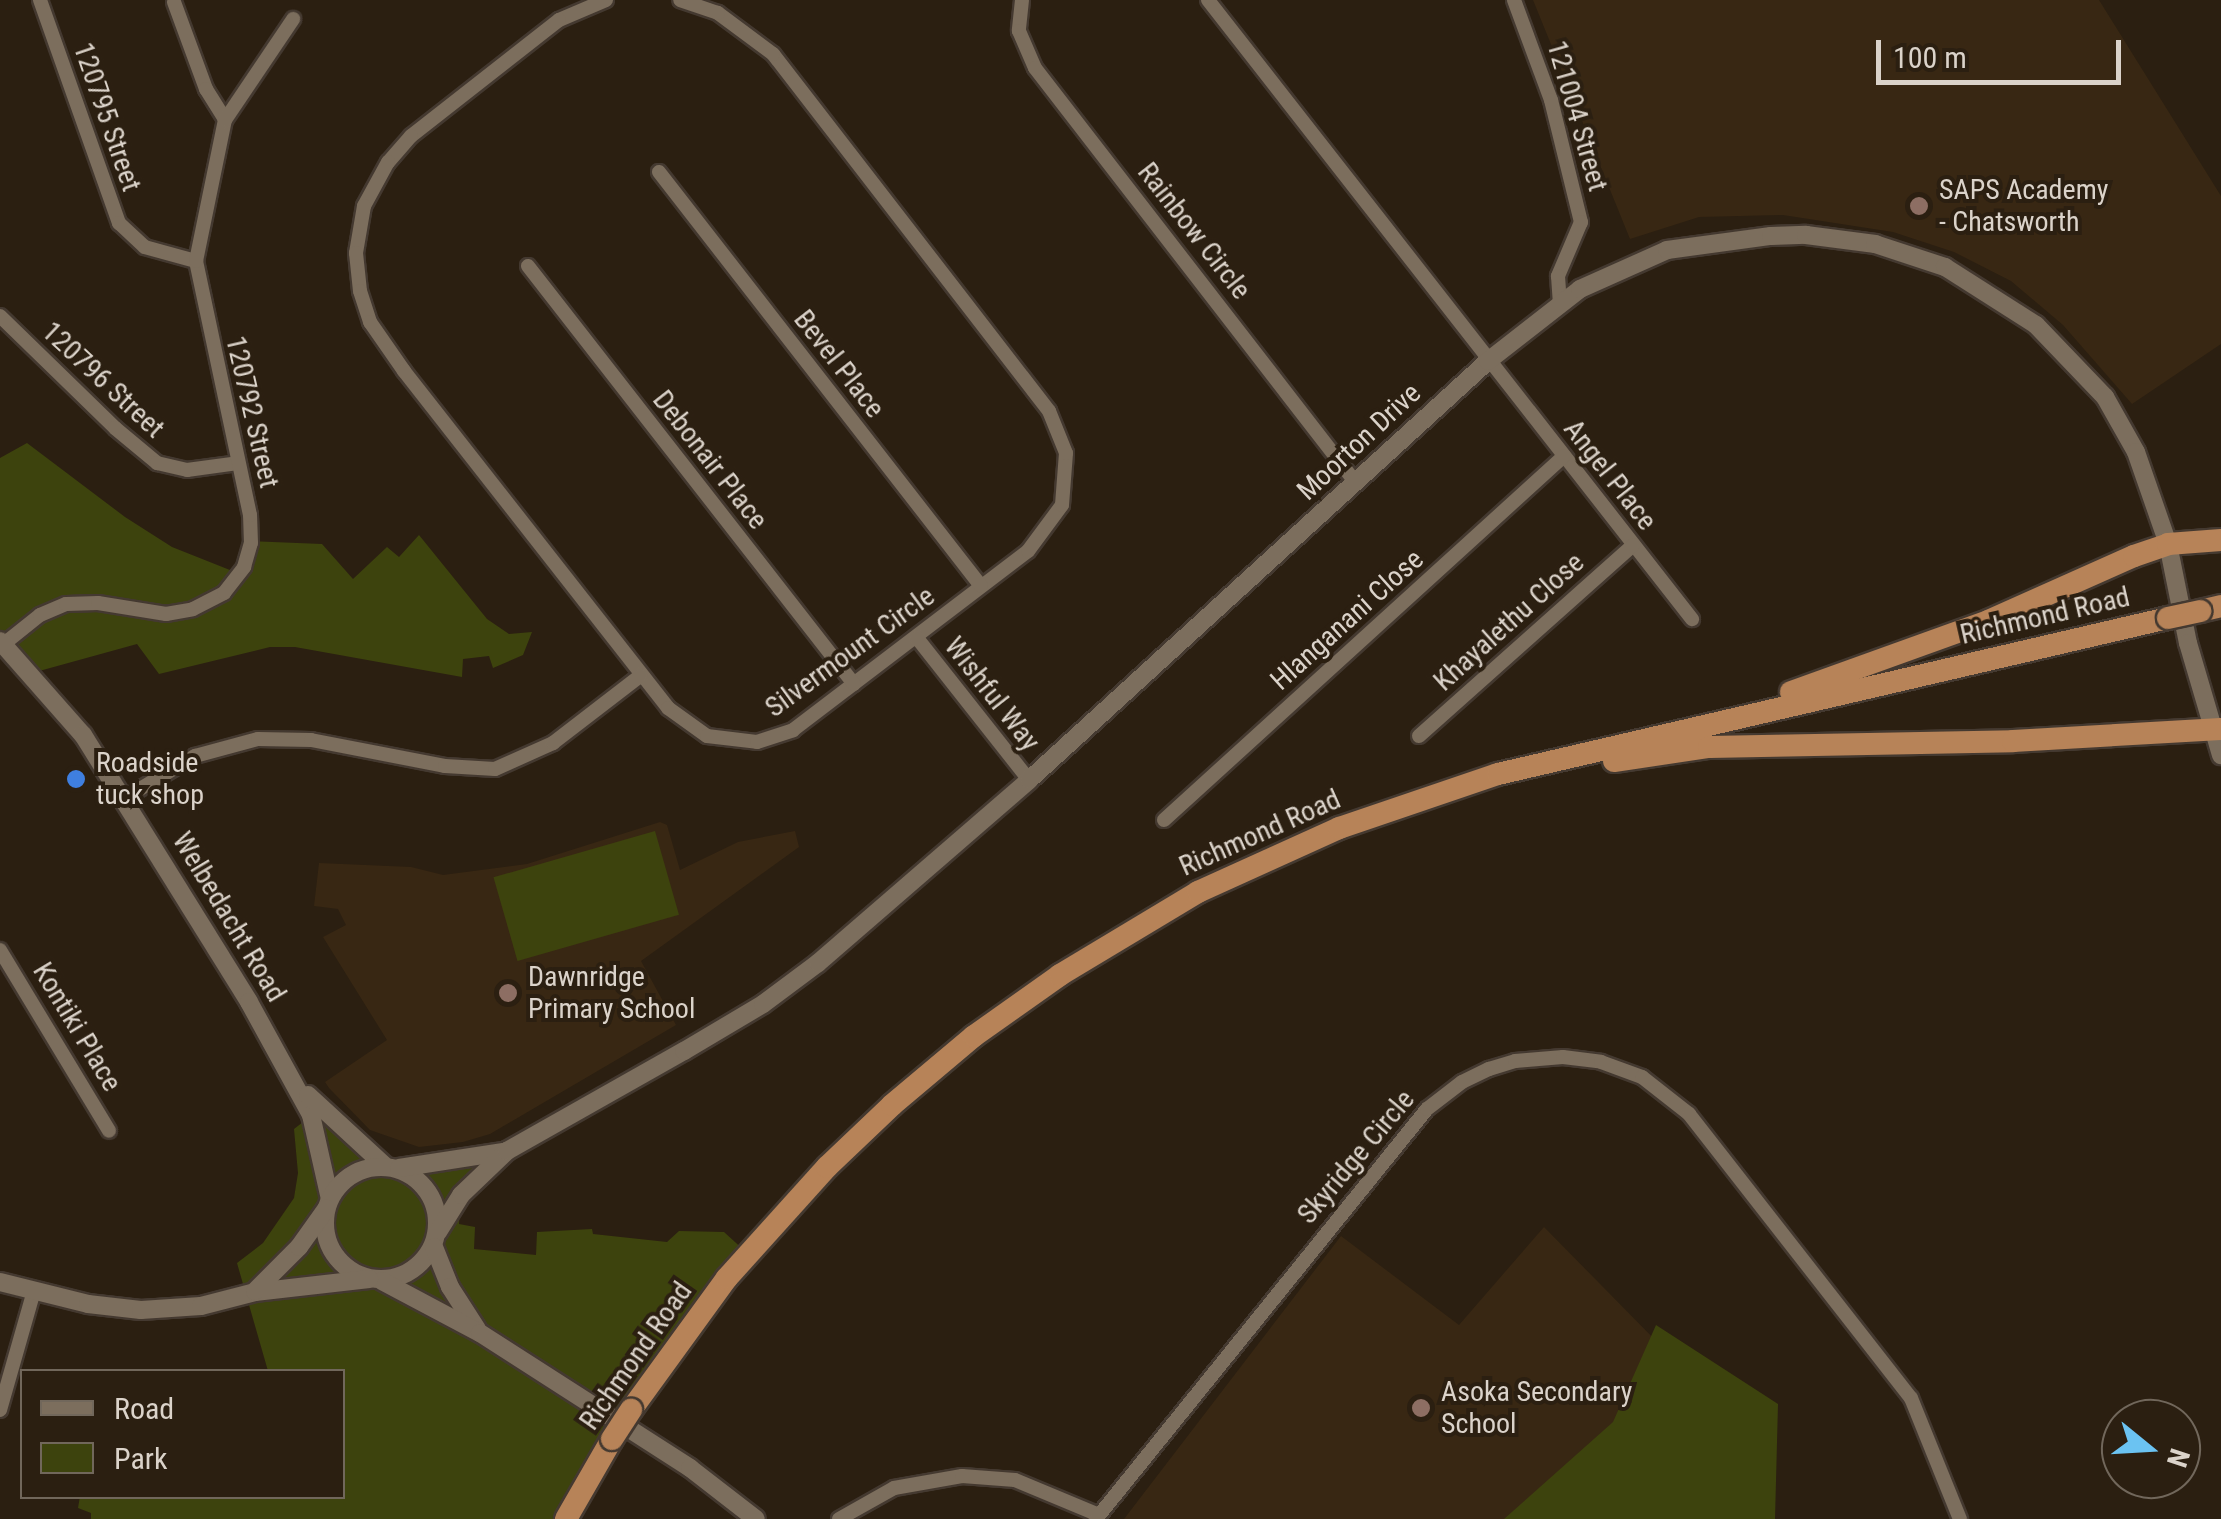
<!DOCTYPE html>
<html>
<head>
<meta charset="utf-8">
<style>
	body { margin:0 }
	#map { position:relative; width:2221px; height:1519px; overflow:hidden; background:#2b1f11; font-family:"Roboto Condensed",sans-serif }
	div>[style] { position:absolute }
	.built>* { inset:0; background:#382713 }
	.green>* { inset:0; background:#3d430d; transform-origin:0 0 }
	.roads { filter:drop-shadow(2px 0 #443930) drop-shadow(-2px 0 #443930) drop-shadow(0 2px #443930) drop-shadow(0 -2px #443930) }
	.minor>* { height:14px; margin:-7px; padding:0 7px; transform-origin:7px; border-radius:7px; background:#7c6e5d }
	.tertiary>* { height:18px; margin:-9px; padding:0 9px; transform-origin:9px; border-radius:9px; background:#7c6e5d }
	.tertiary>.ring { margin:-9px; padding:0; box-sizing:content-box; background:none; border:18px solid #7c6e5d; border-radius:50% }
	.trunk>* { height:22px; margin:-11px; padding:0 11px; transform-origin:11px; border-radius:11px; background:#b78358 }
	.bridges { filter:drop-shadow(2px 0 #443930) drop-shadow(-2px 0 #443930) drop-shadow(0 2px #443930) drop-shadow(0 -2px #443930) }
	.trunk-bridge>* { height:22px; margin:-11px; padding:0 11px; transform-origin:11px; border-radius:11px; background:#b78358 }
	.dots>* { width:28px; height:28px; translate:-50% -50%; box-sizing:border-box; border:5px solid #2b1f11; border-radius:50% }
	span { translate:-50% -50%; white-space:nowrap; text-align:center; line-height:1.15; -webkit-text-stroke:8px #2b1f11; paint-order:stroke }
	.street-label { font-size:28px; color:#dbd3ca }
	.poi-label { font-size:28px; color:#dbd3ca }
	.left { translate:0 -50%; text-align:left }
	.legend { position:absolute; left:20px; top:1369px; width:325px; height:130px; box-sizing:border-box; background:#2b1f11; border:2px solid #71675b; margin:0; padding:12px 18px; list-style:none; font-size:30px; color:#dbd3ca }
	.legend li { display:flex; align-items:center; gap:20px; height:50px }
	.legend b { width:50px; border:2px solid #71675b }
	.north { position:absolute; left:2101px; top:1399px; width:100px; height:100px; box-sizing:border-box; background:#2b1f11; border:2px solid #71675b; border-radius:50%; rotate:108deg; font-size:28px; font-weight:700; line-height:40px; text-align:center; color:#dbd3ca }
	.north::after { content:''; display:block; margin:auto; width:35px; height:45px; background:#6bc3f2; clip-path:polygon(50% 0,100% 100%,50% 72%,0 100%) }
	.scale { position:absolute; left:1876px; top:40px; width:245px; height:45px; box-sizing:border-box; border:5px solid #dbd3ca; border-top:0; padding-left:12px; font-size:30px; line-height:35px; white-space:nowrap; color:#dbd3ca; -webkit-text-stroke:8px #2b1f11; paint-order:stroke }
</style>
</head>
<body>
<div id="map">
	<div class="built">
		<div style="clip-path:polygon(1533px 0,2099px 0,2221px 196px,2221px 344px,2132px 404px,2063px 325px,2011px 281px,1954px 252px,1893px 232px,1783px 215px,1699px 217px,1630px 239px)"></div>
		<div style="clip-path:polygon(660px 822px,667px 825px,680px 870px,738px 842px,795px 831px,799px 847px,641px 961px,676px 1025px,490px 1134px,463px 1142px,419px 1147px,370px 1130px,329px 1088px,325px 1082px,387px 1040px,323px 937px,346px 925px,338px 909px,314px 906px,319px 863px,411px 867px,443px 875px,527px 864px)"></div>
		<div style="clip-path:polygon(1544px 1227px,1666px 1351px,1598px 1466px,1530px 1519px,1124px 1519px,1341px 1236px,1459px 1325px)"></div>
	</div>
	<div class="green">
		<div style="clip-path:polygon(27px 443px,125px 517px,172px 547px,240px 574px,251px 541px,322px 544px,353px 579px,387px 547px,399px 557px,419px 535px,487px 619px,509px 634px,532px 632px,523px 655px,493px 668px,489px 656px,463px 659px,462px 677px,295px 647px,270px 647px,159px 674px,137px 644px,32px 673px,0 641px,0 458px)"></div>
		<div style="left:655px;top:831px;width:87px;height:168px;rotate:74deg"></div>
		<div style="clip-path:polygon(321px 1108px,386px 1165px,507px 1150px,461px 1196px,459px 1224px,475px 1227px,474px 1249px,536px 1255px,537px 1232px,592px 1229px,593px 1234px,667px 1242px,679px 1231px,724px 1232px,746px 1252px,565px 1519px,91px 1519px,91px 1513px,78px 1508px,80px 1496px,342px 1496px,342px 1372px,268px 1371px,237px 1263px,263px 1243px,294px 1198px,298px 1173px,294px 1129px)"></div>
		<div style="clip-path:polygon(1656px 1325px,1778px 1404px,1775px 1519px,1504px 1519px,1613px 1422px)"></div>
	</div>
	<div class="roads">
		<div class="minor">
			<div style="left:40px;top:0;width:237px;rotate:70.5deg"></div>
			<div style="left:119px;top:223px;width:35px;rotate:43deg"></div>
			<div style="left:145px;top:247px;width:53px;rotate:15.4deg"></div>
			<div style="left:606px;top:0;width:51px;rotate:156.9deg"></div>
			<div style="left:559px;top:20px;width:188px;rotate:141.9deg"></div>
			<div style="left:411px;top:136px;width:35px;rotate:131deg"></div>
			<div style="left:388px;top:162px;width:50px;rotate:118.6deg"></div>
			<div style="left:364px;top:206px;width:48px;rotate:99.7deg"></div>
			<div style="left:356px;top:253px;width:38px;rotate:84deg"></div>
			<div style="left:360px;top:291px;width:33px;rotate:72deg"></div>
			<div style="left:370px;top:322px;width:60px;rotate:55.2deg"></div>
			<div style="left:404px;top:371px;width:428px;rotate:51.9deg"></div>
			<div style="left:668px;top:708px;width:48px;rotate:35.7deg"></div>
			<div style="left:707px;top:736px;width:50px;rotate:6.8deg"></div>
			<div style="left:757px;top:742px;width:38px;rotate:-18deg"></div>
			<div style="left:793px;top:730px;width:295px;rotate:-37.3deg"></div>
			<div style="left:1028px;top:551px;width:57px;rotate:-53.5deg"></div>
			<div style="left:1062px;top:505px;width:52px;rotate:-85.6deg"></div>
			<div style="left:1066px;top:453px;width:45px;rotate:-112deg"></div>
			<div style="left:1049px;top:411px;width:451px;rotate:-127.7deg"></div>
			<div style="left:773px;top:54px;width:69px;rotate:-143.3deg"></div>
			<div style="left:718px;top:13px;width:40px;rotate:-161.1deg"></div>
			<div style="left:1022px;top:0;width:31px;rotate:96deg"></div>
			<div style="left:1019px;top:31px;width:40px;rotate:66.6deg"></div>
			<div style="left:1035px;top:68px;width:525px;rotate:52.28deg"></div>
			<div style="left:1208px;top:0;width:786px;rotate:51.98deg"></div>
			<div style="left:1514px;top:0;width:107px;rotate:69.7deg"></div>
			<div style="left:1551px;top:100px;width:126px;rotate:76.2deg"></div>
			<div style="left:1581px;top:222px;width:59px;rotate:113.1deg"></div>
			<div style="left:1558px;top:276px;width:28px;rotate:86deg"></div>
			<div style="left:174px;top:2px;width:93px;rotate:69.8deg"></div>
			<div style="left:206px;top:89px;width:36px;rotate:58deg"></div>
			<div style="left:659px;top:172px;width:524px;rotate:52.13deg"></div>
			<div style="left:528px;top:266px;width:530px;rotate:52.05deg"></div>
			<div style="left:0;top:316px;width:161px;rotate:44.2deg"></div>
			<div style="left:115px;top:428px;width:55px;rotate:39.8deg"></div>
			<div style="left:157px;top:463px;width:31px;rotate:13deg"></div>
			<div style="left:187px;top:470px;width:51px;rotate:-7.8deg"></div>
			<div style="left:917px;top:638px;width:181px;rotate:51.7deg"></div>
			<div style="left:0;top:647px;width:51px;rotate:-38.7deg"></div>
			<div style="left:40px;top:615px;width:28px;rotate:-23deg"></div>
			<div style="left:66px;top:604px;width:32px;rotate:-2deg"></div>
			<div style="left:98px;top:603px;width:69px;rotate:9.2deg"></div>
			<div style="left:166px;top:614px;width:27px;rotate:-10deg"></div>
			<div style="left:193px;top:609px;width:35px;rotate:-27deg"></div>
			<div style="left:224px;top:593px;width:33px;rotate:-52deg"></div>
			<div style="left:244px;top:567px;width:25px;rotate:-74deg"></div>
			<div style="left:251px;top:543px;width:28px;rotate:-92deg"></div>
			<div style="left:250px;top:515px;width:260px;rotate:-102deg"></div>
			<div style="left:196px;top:261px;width:144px;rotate:-78.4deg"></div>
			<div style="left:225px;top:120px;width:122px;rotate:-56deg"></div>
			<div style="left:1419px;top:736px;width:287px;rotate:-41.7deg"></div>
			<div style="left:125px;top:798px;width:82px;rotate:-31deg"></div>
			<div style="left:195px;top:756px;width:65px;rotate:-15.1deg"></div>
			<div style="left:258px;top:739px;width:53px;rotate:1.1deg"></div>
			<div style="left:311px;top:740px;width:136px;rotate:11deg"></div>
			<div style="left:445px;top:766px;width:50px;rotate:3.4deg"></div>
			<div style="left:495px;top:769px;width:64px;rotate:-24.1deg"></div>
			<div style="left:553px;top:743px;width:110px;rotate:-37.6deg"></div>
			<div style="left:1164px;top:820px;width:541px;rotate:-42.3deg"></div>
			<div style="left:0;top:950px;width:211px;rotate:58.9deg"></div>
			<div style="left:0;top:1410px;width:124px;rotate:-74.1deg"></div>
			<div style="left:839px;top:1519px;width:63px;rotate:-29.4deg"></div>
			<div style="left:894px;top:1488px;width:69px;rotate:-10deg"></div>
			<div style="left:962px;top:1476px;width:53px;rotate:4.3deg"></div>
			<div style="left:1015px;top:1480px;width:91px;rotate:22.6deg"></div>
			<div style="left:1096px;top:1519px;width:527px;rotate:-51.09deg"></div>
			<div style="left:1427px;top:1109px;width:44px;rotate:-37.6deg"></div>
			<div style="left:1462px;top:1082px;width:30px;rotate:-26deg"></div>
			<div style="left:1489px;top:1069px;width:27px;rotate:-17deg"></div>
			<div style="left:1515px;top:1061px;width:48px;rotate:-4.8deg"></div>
			<div style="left:1563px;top:1057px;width:38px;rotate:7deg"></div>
			<div style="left:1601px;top:1062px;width:44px;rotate:20.1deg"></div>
			<div style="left:1642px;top:1077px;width:60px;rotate:38.2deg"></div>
			<div style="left:1689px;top:1114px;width:360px;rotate:52deg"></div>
			<div style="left:1911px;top:1398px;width:131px;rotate:68deg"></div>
		</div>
		<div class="tertiary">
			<div style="left:0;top:641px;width:125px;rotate:48.6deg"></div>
			<div style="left:83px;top:735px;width:314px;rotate:58.1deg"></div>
			<div style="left:249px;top:1002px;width:129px;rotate:61.2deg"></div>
			<div style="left:311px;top:1115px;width:86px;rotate:77.3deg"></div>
			<div style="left:308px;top:1095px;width:105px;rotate:42.7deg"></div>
			<div class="ring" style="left:325px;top:1167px;width:94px;height:94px"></div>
			<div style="left:399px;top:1168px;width:104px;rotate:-8.8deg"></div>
			<div style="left:438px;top:1232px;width:44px;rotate:-58.1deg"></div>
			<div style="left:461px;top:1195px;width:64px;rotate:-43.7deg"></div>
			<div style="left:507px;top:1151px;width:203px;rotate:-29.5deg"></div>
			<div style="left:684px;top:1051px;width:92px;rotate:-30.7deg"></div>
			<div style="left:763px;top:1004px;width:69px;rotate:-36.7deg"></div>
			<div style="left:818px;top:963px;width:279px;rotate:-40.9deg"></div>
			<div style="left:1029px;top:780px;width:621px;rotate:-42.39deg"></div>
			<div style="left:1488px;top:361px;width:117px;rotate:-38deg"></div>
			<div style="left:1580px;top:289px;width:95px;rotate:-24.1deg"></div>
			<div style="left:1667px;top:250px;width:105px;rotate:-7.7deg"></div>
			<div style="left:1771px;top:236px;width:35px;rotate:-2deg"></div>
			<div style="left:1806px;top:235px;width:70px;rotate:7.4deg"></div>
			<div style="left:1875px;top:244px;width:74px;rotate:18.2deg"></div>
			<div style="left:1945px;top:267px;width:108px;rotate:32.5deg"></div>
			<div style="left:2036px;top:325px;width:100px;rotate:46.2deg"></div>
			<div style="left:2105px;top:397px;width:63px;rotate:60.6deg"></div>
			<div style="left:2136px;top:452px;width:97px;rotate:70.8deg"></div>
			<div style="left:2168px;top:544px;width:101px;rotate:78.6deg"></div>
			<div style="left:2188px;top:643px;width:117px;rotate:73.6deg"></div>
			<div style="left:434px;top:1247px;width:43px;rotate:68.2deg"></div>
			<div style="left:450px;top:1287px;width:50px;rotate:57.3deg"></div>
			<div style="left:382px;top:1281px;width:111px;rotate:28deg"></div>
			<div style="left:480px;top:1333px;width:250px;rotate:32.7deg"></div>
			<div style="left:690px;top:1468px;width:83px;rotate:37.7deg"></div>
			<div style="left:0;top:1282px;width:91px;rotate:14deg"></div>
			<div style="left:88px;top:1304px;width:53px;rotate:6.5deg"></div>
			<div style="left:141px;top:1310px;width:60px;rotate:-3.8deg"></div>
			<div style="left:201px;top:1306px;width:56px;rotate:-14.5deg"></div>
			<div style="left:255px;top:1292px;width:115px;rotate:-6.5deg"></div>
			<div style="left:255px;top:1291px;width:62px;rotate:-45deg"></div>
			<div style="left:299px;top:1247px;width:47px;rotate:-54.6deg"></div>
		</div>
		<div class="trunk">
			<div style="left:2200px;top:611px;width:22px;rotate:-13deg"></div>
			<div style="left:1791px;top:692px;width:209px;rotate:-19.8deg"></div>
			<div style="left:1988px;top:621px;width:160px;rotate:-24deg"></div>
			<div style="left:2134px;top:556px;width:36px;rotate:-19deg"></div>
			<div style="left:2168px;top:544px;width:53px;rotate:-4.3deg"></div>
			<div style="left:1614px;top:761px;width:96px;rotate:-8.4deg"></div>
			<div style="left:1709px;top:747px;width:304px;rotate:-1.1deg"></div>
			<div style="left:2013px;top:741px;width:208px;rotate:-3.3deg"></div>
			<div style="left:631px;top:1410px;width:163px;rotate:-54deg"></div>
			<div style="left:727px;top:1278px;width:149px;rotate:-48deg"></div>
			<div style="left:827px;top:1167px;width:90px;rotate:-43.6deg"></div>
			<div style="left:892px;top:1105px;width:107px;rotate:-40.1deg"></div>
			<div style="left:974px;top:1036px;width:105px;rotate:-35.3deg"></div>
			<div style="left:1060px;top:975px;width:161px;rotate:-31deg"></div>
			<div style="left:1198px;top:892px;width:155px;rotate:-24.4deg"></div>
			<div style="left:1339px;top:828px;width:168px;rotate:-18.8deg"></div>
			<div style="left:1498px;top:774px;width:688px;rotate:-13.11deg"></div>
			<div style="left:566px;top:1519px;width:92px;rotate:-60.1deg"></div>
		</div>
	</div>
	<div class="bridges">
		<div class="trunk-bridge">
			<div style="left:2168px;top:618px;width:33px;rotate:-12deg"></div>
			<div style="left:612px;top:1439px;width:35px;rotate:-57deg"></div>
		</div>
	</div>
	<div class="dots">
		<div style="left:1919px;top:206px;background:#8d6e63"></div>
		<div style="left:76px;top:779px;background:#3f7fe0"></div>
		<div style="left:508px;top:993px;background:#8d6e63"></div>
		<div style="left:1421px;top:1408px;background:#8d6e63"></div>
	</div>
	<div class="street-label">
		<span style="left:1577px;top:116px;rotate:74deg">121004 Street</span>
		<span style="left:107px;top:117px;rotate:71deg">120795 Street</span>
		<span style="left:1194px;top:231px;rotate:52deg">Rainbow Circle</span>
		<span style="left:839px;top:364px;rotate:52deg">Bevel Place</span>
		<span style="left:103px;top:380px;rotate:43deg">120796 Street</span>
		<span style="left:252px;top:412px;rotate:77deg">120792 Street</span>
		<span style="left:1359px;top:442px;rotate:-43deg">Moorton Drive</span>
		<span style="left:710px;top:460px;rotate:52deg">Debonair Place</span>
		<span style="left:1610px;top:475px;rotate:52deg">Angel Place</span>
		<span style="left:2045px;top:616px;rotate:-13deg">Richmond Road</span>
		<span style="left:1347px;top:620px;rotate:-42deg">Hlanganani Close</span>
		<span style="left:1509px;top:622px;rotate:-42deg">Khayalethu Close</span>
		<span style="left:850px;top:652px;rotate:-36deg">Silvermount Circle</span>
		<span style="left:992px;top:694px;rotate:52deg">Wishful Way</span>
		<span style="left:1260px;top:833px;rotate:-24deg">Richmond Road</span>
		<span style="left:229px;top:917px;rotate:59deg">Welbedacht Road</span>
		<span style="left:77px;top:1027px;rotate:59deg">Kontiki Place</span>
		<span style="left:1356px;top:1157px;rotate:-50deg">Skyridge Circle</span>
		<span style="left:636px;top:1356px;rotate:-55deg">Richmond Road</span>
	</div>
	<div class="poi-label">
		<span class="left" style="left:1939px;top:206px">SAPS Academy<br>- Chatsworth</span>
		<span class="left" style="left:96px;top:779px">Roadside<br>tuck shop</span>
		<span class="left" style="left:528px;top:993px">Dawnridge<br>Primary School</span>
		<span class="left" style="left:1441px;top:1408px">Asoka Secondary<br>School</span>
	</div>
	<ul class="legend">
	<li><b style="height:12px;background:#7c6e5d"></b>Road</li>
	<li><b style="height:28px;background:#3d430d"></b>Park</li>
	</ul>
	<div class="north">N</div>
	<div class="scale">100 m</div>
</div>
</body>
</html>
